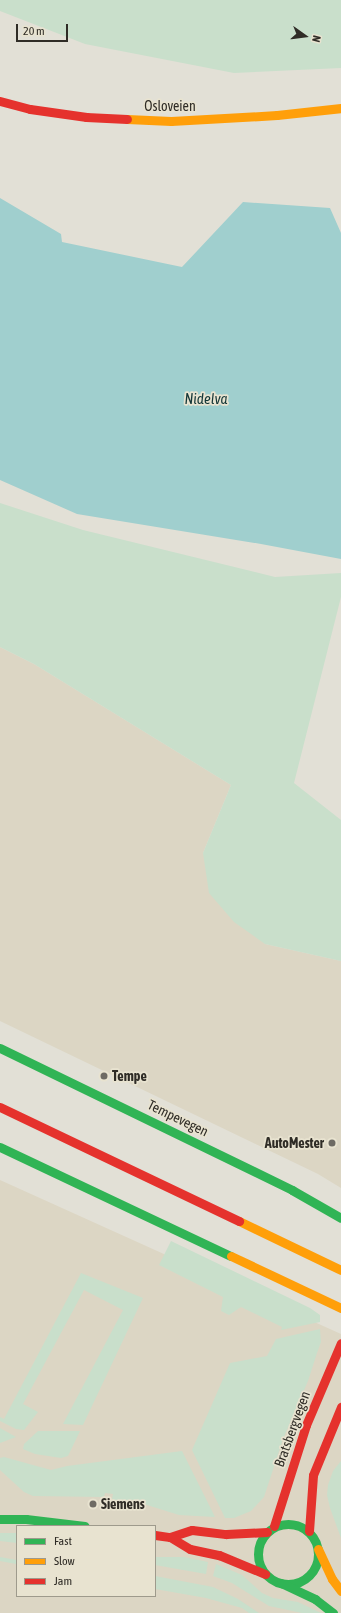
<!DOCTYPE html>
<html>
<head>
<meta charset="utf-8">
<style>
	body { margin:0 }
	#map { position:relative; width:341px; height:1613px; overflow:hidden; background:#e2e0d6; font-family:"Asap Condensed",sans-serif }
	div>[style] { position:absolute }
	.built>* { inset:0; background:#dcd6c4 }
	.green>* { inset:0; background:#c9dfcb; transform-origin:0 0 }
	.water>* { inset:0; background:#a0cfce }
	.fast>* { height:9px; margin:-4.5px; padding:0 4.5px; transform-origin:4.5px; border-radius:4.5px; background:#30b455 }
	.fast>.ring { margin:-4.5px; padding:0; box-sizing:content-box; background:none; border:9px solid #30b455; border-radius:50% }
	.slow>* { height:9px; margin:-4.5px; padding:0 4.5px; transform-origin:4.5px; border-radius:4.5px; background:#ff9f0a }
	.jam>* { height:9px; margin:-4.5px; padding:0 4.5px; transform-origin:4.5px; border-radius:4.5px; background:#e5322d }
	.dots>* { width:11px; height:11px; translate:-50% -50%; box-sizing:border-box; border:2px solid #e8e3d0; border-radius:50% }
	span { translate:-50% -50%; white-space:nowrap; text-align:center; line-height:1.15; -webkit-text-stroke:3.5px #e8e3d0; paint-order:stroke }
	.street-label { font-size:14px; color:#2f2c26 }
	.poi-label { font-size:14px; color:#2f2c26; font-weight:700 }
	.left { translate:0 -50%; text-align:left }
	.right { translate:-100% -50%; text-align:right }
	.water-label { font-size:15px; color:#133637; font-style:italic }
	.legend { position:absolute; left:16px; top:1525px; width:140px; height:72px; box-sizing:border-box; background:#e8e3d0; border:1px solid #9e9a8c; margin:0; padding:5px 7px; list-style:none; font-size:12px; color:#2f2c26 }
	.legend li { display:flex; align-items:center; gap:8px; height:20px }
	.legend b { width:20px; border:1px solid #9e9a8c }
	.north { position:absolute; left:285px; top:16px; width:40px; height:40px; -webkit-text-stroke:3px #e8e3d0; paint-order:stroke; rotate:104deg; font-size:11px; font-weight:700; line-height:16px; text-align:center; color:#2f2c26 }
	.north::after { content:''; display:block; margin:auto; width:14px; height:18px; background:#2f2c26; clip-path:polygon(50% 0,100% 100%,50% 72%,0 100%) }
	.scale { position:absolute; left:16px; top:24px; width:52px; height:18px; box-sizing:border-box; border:2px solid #2f2c26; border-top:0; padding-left:5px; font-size:12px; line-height:14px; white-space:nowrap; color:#2f2c26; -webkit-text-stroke:3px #e8e3d0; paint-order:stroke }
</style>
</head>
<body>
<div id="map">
	<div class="built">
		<div style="clip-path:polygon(0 647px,34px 664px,231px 785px,203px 853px,265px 944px,341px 961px,341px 1188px,318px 1174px,0 1021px)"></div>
		<div style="clip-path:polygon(evenodd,0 1180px,341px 1334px,341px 1613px,0 1613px,0 1180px,17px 1526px,155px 1526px,155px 1596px,17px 1596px,17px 1526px)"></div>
	</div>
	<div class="green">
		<div style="clip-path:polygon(0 0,341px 0,341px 68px,234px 73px,85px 44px,0 11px)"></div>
		<div style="clip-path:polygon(0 503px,83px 530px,275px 577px,341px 573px,341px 597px,294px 783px,341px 820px,341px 961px,265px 944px,234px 922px,209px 893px,203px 853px,231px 785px,34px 664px,0 647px)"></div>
		<div style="clip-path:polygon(171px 1241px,310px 1308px,320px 1315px,320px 1322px,281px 1330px,282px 1327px,241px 1307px,229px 1315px,221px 1311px,223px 1297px,159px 1265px)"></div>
		<div style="clip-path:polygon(81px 1273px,143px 1298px,83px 1425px,63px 1424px,123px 1310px,84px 1290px,23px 1404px,38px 1412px,24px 1430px,16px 1429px,0 1421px,0 1417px,4px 1419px)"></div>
		<div style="clip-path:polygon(320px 1329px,321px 1342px,317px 1353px,308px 1381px,283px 1439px,264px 1497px,251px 1511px,234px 1518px,225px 1518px,192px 1450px,230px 1363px,267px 1356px,276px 1339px)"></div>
		<div style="clip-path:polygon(0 1428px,16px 1437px,0 1443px)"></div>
		<div style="clip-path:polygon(38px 1431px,80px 1431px,68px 1456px,61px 1458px,35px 1454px,23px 1449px,24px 1444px)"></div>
		<div style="clip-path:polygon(182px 1451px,215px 1517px,179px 1515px,147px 1505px,115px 1500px,112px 1499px,113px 1494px,105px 1493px,104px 1497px,33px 1496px,24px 1492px,0 1470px,0 1458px,4px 1457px,51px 1470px,67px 1466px)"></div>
		<div style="clip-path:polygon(341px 1461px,341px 1538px,330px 1508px,327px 1495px,328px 1485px,333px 1471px)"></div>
		<div style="clip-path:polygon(0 1533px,17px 1533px,17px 1543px,0 1541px)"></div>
		<div style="left:0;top:1557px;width:17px;height:4px;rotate:10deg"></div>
		<div style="clip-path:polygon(155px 1557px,184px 1557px,208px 1562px,206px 1574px,155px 1565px)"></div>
		<div style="clip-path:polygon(216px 1564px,242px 1575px,262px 1593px,273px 1598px,298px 1602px,321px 1613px,302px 1613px,269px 1606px,232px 1583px,213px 1576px)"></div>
		<div style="clip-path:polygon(155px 1576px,213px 1587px,238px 1599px,259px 1613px,249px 1613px,242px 1608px,206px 1598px,155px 1589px)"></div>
	</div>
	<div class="water">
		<div style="clip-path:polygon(0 198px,61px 234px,62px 242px,182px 267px,243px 202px,330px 208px,341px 233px,341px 559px,261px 544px,77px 514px,0 480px)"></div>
	</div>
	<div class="fast">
		<div style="left:0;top:1048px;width:325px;rotate:25.9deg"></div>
		<div style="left:292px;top:1190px;width:56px;rotate:29.7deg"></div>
		<div style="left:0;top:1147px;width:255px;rotate:25.3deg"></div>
		<div style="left:0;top:1519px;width:26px"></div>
		<div style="left:26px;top:1519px;width:59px;rotate:6.8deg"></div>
		<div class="ring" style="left:258px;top:1524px;width:51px;height:51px"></div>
		<div style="left:281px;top:1583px;width:38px;rotate:25deg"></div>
		<div style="left:315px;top:1599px;width:23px;rotate:38deg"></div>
	</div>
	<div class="slow">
		<div style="left:127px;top:119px;width:44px;rotate:2.6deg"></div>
		<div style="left:171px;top:121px;width:106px;rotate:-3.2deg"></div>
		<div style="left:277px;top:115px;width:64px;rotate:-6.2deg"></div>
		<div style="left:239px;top:1221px;width:113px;rotate:25.7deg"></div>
		<div style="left:231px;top:1256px;width:122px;rotate:25.3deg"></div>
		<div style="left:318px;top:1549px;width:33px;rotate:65deg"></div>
		<div style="left:332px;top:1579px;width:15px;rotate:53deg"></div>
	</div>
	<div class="jam">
		<div style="left:0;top:101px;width:31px;rotate:15deg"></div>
		<div style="left:30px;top:109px;width:57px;rotate:8.1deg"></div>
		<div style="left:86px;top:117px;width:41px;rotate:2.8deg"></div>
		<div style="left:0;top:1107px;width:265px;rotate:25.5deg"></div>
		<div style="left:274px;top:1526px;width:106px;rotate:-72.4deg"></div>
		<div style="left:306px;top:1425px;width:89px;rotate:-66.9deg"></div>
		<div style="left:309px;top:1531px;width:56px;rotate:-85.9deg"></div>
		<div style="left:313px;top:1475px;width:74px;rotate:-67.6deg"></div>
		<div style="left:155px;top:1535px;width:15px;rotate:8deg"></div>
		<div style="left:170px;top:1537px;width:23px;rotate:-18deg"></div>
		<div style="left:192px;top:1530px;width:34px;rotate:7deg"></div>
		<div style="left:226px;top:1534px;width:41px;rotate:-2.8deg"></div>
		<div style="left:170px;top:1537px;width:23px;rotate:31deg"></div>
		<div style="left:190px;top:1549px;width:30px;rotate:12deg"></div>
		<div style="left:219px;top:1555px;width:50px;rotate:22.4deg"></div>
	</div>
	<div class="dots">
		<div style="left:104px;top:1076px;background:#6e6b64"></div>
		<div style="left:332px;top:1143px;background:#6e6b64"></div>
		<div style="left:93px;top:1504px;background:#6e6b64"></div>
	</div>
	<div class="street-label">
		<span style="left:170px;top:106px">Osloveien</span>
		<span style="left:178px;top:1118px;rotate:26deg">Tempevegen</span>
		<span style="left:292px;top:1429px;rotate:-70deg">Bratsbergvegen</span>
	</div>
	<div class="poi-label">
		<span class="left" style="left:112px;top:1076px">Tempe</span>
		<span class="right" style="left:324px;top:1143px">AutoMester</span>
		<span class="left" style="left:101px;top:1504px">Siemens</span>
	</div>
	<div class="water-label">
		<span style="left:206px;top:399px">Nidelva</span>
	</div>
	<ul class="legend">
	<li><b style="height:5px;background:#30b455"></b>Fast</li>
	<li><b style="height:5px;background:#ff9f0a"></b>Slow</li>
	<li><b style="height:5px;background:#e5322d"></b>Jam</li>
	</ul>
	<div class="north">N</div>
	<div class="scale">20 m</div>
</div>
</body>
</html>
